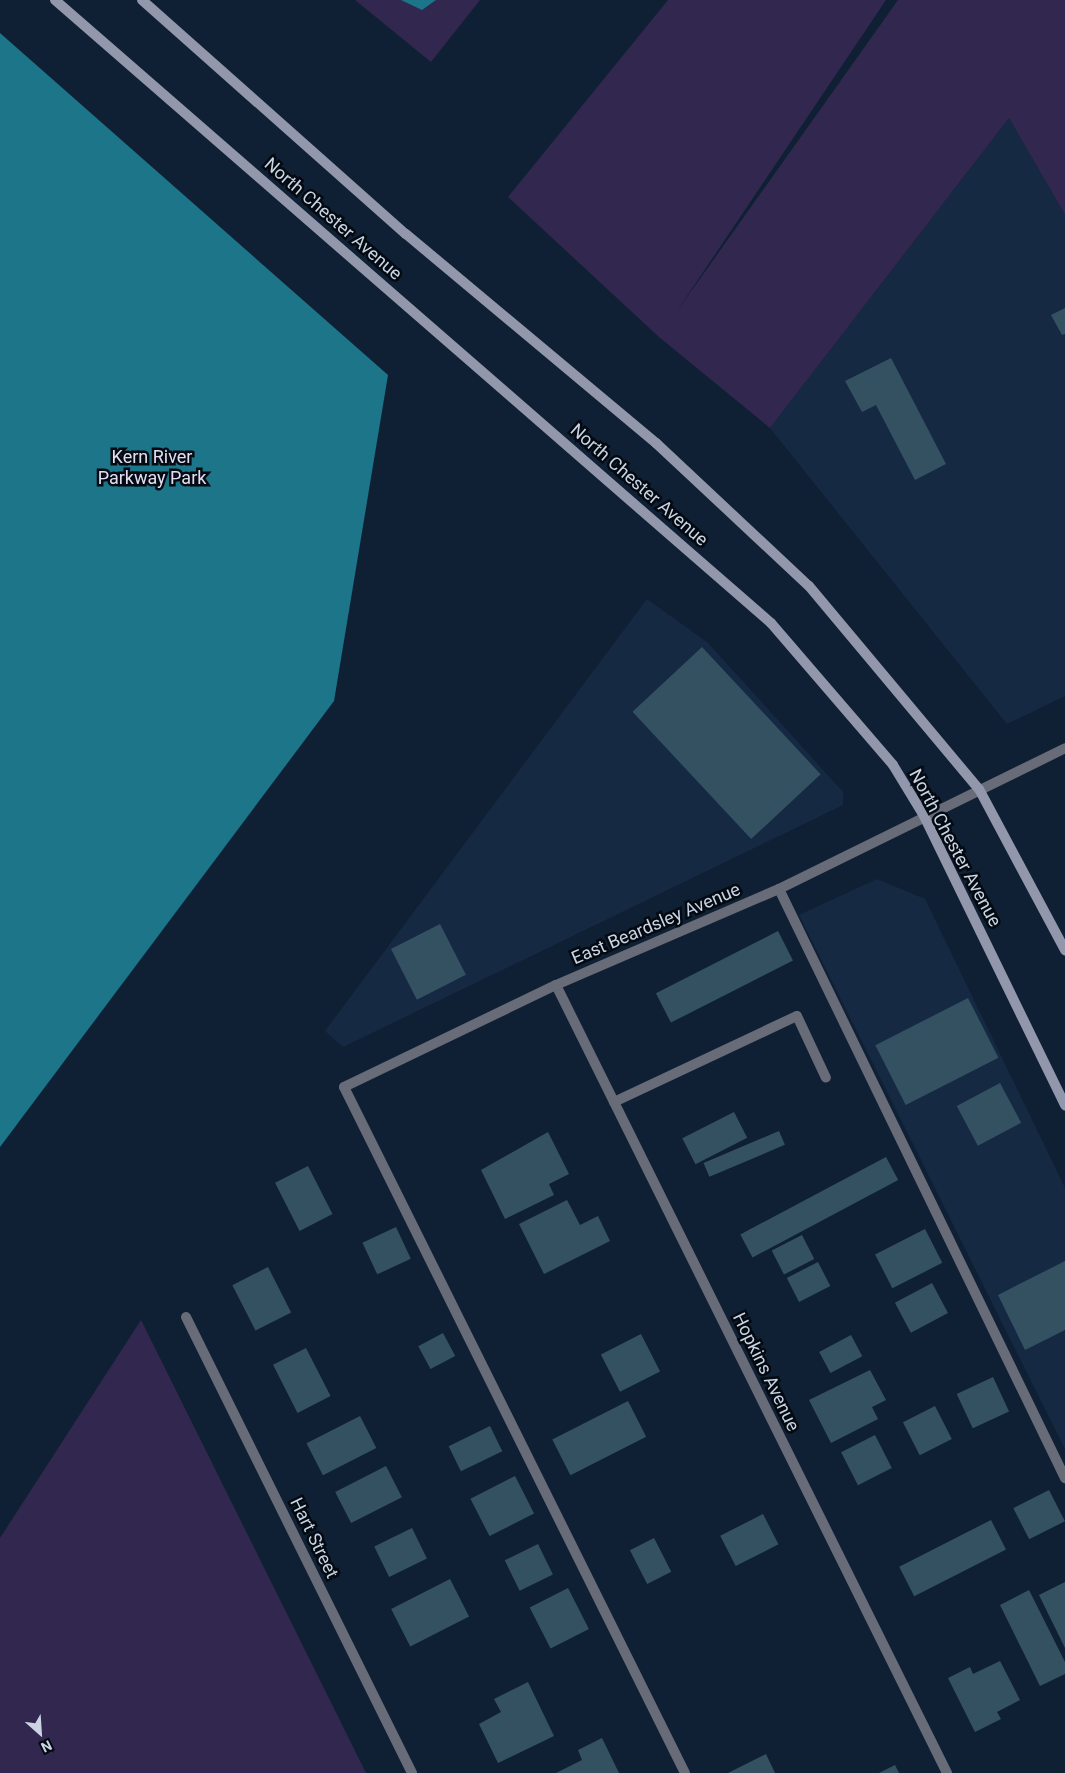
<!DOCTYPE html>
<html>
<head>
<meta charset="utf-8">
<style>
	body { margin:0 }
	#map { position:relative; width:1065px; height:1773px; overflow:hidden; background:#102034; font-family:Roboto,sans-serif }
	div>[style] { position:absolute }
	.built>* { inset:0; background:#152943 }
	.green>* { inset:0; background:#31274f }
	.water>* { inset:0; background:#1d7589 }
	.building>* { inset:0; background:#345162; transform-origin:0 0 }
	.lane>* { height:10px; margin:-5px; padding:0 5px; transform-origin:5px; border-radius:5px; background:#686b78 }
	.street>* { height:10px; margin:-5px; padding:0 5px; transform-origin:5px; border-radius:5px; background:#686b78 }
	.secondary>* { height:10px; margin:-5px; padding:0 5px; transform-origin:5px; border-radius:5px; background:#9297ab }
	span { translate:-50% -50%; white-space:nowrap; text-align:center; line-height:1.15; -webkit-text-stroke:5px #040a12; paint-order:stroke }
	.street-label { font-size:18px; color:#cad4e2 }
	.park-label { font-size:18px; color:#e1def2 }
	.north { position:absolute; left:15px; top:1708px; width:50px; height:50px; -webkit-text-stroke:4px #040a12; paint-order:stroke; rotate:154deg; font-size:14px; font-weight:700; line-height:20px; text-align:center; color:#cad4e2 }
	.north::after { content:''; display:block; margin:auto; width:18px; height:22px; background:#cad4e2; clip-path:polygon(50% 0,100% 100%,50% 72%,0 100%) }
</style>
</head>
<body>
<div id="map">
	<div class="built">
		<div style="clip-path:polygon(1009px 118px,1065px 215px,1065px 696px,1007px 724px,770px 428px)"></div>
		<div style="clip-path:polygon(647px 599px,708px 643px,843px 792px,843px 805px,343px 1047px,325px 1031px)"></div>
		<div style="clip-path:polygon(877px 879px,925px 899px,1065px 1188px,1065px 1449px,799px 915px)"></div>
	</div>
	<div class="green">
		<div style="clip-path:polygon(355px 0,480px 0,431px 62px)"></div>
		<div style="clip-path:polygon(668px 0,886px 0,677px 311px,898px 0,1065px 0,1065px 215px,1009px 118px,770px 428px,659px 337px,508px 197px)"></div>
		<div style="clip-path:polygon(141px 1320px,366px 1773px,0 1773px,0 1538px)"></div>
	</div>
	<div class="water">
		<div style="clip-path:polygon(401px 0,436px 0,422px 10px)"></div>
		<div style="clip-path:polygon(0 33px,388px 375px,334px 701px,0 1147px)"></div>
	</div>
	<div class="building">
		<div style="clip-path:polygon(1065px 308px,1065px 334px,1062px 335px,1051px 315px)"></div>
		<div style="clip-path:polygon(891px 358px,946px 464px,915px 480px,876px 405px,862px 412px,845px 381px)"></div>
		<div style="left:702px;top:647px;width:174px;height:95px;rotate:47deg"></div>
		<div style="left:440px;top:924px;width:57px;height:55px;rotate:63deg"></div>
		<div style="left:778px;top:931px;width:33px;height:137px;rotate:63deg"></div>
		<div style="left:968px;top:998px;width:67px;height:104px;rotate:63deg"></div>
		<div style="left:1000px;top:1083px;width:45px;height:49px;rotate:62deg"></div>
		<div style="left:734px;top:1112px;width:29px;height:58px;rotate:63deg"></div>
		<div style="left:779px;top:1131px;width:15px;height:82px;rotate:67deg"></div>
		<div style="clip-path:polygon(548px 1132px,569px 1174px,549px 1184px,554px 1195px,505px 1219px,481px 1170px)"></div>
		<div style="left:886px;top:1157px;width:26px;height:165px;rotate:62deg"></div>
		<div style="left:308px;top:1166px;width:54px;height:37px;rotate:63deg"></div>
		<div style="clip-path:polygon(567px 1200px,580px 1225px,598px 1216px,610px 1241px,544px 1274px,519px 1224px)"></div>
		<div style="left:396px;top:1227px;width:35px;height:37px;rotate:65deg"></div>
		<div style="left:925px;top:1229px;width:38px;height:56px;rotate:63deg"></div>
		<div style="left:802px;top:1235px;width:27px;height:34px;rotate:63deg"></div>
		<div style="clip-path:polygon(1065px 1261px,1065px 1330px,1025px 1350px,998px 1295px)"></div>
		<div style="left:818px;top:1262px;width:27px;height:35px;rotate:63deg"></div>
		<div style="left:268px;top:1267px;width:51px;height:40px;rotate:63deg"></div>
		<div style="left:932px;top:1283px;width:34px;height:42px;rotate:62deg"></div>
		<div style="left:443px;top:1333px;width:26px;height:28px;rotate:62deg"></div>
		<div style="left:641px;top:1334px;width:42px;height:45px;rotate:63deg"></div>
		<div style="left:851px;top:1335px;width:24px;height:36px;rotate:62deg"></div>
		<div style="left:306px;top:1348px;width:54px;height:37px;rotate:63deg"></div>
		<div style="clip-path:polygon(870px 1370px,886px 1400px,872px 1407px,878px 1419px,831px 1443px,809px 1400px)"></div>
		<div style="left:993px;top:1377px;width:38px;height:40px;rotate:65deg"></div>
		<div style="left:628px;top:1401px;width:40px;height:85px;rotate:63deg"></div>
		<div style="left:935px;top:1406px;width:37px;height:36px;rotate:63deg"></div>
		<div style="left:360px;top:1416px;width:36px;height:60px;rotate:63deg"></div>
		<div style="left:490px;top:1426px;width:28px;height:46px;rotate:64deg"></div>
		<div style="left:875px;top:1435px;width:37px;height:38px;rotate:63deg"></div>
		<div style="left:386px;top:1466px;width:35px;height:57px;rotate:63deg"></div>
		<div style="left:515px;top:1476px;width:42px;height:50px;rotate:63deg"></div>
		<div style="left:1049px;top:1490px;width:35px;height:40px;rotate:63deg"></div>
		<div style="left:763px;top:1514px;width:34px;height:48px;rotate:63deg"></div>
		<div style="left:991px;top:1520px;width:33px;height:103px;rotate:63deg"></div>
		<div style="left:412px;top:1528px;width:34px;height:42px;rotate:64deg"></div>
		<div style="left:654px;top:1538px;width:38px;height:27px;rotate:63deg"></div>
		<div style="left:538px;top:1544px;width:34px;height:37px;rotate:64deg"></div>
		<div style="left:450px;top:1579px;width:42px;height:66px;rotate:63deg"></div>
		<div style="clip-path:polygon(1065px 1582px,1065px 1648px,1039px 1595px)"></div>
		<div style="left:568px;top:1588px;width:46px;height:43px;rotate:63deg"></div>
		<div style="clip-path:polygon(1029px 1590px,1065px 1662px,1065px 1674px,1040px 1686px,1000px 1605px)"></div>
		<div style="clip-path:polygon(1000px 1661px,1020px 1700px,997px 1712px,1001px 1719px,975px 1732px,948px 1678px,970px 1667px,973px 1674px)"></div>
		<div style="clip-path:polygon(528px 1682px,554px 1736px,498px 1763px,479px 1724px,501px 1712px,494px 1699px)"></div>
		<div style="clip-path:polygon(602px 1738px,619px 1773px,556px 1773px,582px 1760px,578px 1750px)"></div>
		<div style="clip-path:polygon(766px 1754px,775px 1773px,728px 1773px)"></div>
		<div style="clip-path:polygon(895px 1765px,899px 1773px,879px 1773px)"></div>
	</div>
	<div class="lane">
		<div style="left:779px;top:889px;width:655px;rotate:64.1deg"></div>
		<div style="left:344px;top:1087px;width:766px;rotate:63.57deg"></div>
		<div style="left:614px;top:1102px;width:202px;rotate:-25.2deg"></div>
		<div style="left:797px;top:1016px;width:68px;rotate:64.9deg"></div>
	</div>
	<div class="street">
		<div style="left:556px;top:985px;width:880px;rotate:63.61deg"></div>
		<div style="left:344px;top:1087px;width:235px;rotate:-25.7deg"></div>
		<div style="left:556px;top:985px;width:243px;rotate:-23.3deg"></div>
		<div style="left:779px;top:889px;width:319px;rotate:-26.2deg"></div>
		<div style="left:186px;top:1317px;width:509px;rotate:63.64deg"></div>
	</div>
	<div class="secondary">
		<div style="left:55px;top:0;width:949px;rotate:41.03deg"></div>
		<div style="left:771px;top:623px;width:187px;rotate:49.3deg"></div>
		<div style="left:893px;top:765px;width:60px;rotate:58.7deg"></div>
		<div style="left:924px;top:816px;width:322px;rotate:64deg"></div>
		<div style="left:142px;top:0;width:353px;rotate:41.6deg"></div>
		<div style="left:406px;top:234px;width:326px;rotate:39.9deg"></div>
		<div style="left:656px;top:443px;width:209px;rotate:43.1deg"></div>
		<div style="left:809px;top:586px;width:265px;rotate:50.1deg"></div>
		<div style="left:979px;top:789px;width:183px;rotate:61.9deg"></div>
	</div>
	<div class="street-label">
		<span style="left:333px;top:219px;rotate:41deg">North Chester Avenue</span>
		<span style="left:639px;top:485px;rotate:41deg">North Chester Avenue</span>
		<span style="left:955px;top:848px;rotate:62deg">North Chester Avenue</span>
		<span style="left:656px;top:924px;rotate:-23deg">East Beardsley Avenue</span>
		<span style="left:766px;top:1372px;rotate:64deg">Hopkins Avenue</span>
		<span style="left:314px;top:1538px;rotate:64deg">Hart Street</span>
	</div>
	<div class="park-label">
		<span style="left:152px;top:468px">Kern River<br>Parkway Park</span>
	</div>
	<div class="north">N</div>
</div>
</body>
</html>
